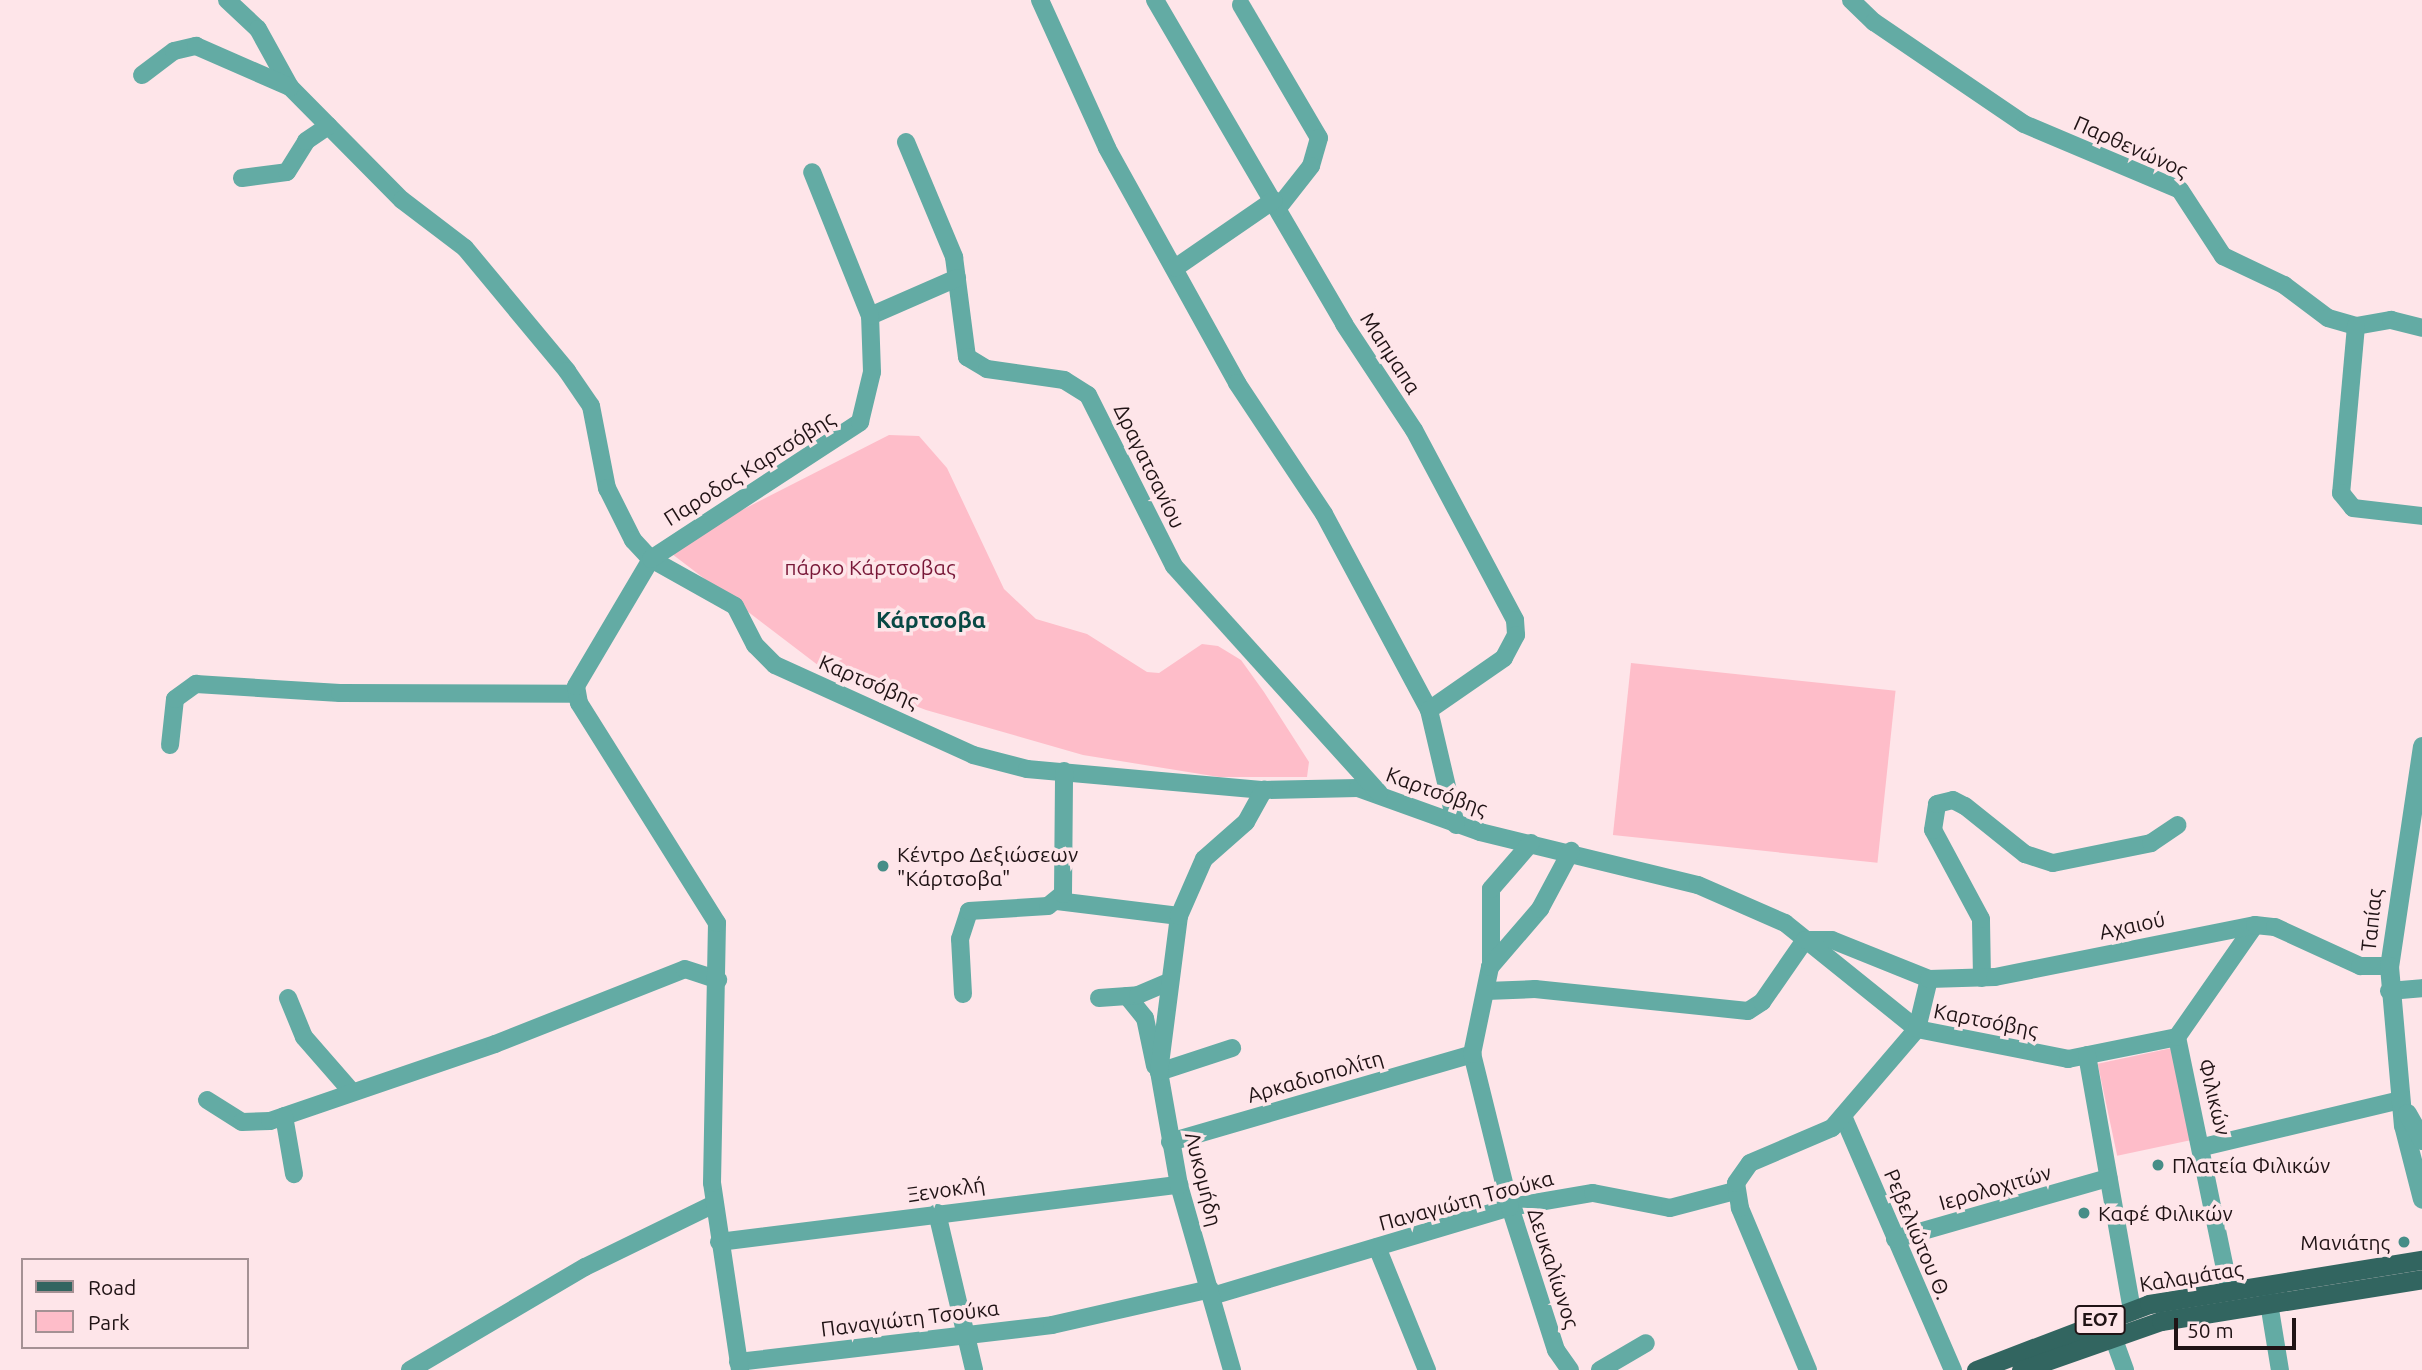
<!DOCTYPE html>
<html>
<head>
<meta charset="utf-8">
<style>
	body { margin:0 }
	#map { position:relative; width:2422px; height:1370px; overflow:hidden; background:#fee5e9; font-family:Ubuntu,sans-serif }
	div>[style] { position:absolute }
	.green>* { inset:0; background:#febdc9; transform-origin:0 0 }
	.minor>* { height:18px; margin:-9px; padding:0 9px; transform-origin:9px; border-radius:9px; background:#63aba4 }
	.tertiary>* { height:19px; margin:-9.5px; padding:0 9.5px; transform-origin:9.5px; border-radius:9.5px; background:#63aba4 }
	.primary>* { height:19px; margin:-9.5px; padding:0 9.5px; transform-origin:9.5px; border-radius:9.5px; background:#326560 }
	.dots>* { width:19px; height:19px; translate:-50% -50%; box-sizing:border-box; border:4px solid #fee5e9; border-radius:50% }
	span { translate:-50% -50%; white-space:nowrap; text-align:center; line-height:1.15; -webkit-text-stroke:7px #fee5e9; paint-order:stroke }
	.shield-label span { padding:2px 5px; background:#fee5e9; border:2px solid; border-radius:5px; -webkit-text-stroke-width:0 }
	.shield-label { font-size:19px; color:#201315; font-weight:700 }
	.street-label { font-size:21px; color:#201315 }
	.park-label { font-size:21px; color:#781737 }
	.poi-label { font-size:21px; color:#201315 }
	.left { translate:0 -50%; text-align:left }
	.right { translate:-100% -50%; text-align:right }
	.neighbourhood-label { font-size:23px; color:#084844; font-weight:700 }
	.legend { position:absolute; left:21px; top:1258px; width:228px; height:91px; box-sizing:border-box; background:#fee5e9; border:2px solid #a59194; margin:0; padding:9px 12px; list-style:none; font-size:21px; color:#201315 }
	.legend li { display:flex; align-items:center; gap:14px; height:35px }
	.legend b { width:35px; border:2px solid #a59194 }
	.scale { position:absolute; left:2174px; top:1318px; width:122px; height:32px; box-sizing:border-box; border:4px solid #201315; border-top:0; padding-left:9px; font-size:21px; line-height:24px; white-space:nowrap; color:#201315; -webkit-text-stroke:5px #fee5e9; paint-order:stroke }
</style>
</head>
<body>
<div id="map">
	<div class="green">
		<div style="clip-path:polygon(889px 435px,919px 436px,947px 468px,1004px 589px,1036px 619px,1087px 634px,1147px 672px,1159px 673px,1202px 644px,1218px 646px,1241px 660px,1264px 692px,1309px 762px,1307px 777px,1219px 777px,1083px 755px,926px 710px,827px 672px,672px 554px,687px 538px)"></div>
		<div style="left:1631px;top:663px;width:266px;height:173px;rotate:6deg"></div>
		<div style="left:2172px;top:1048px;width:94px;height:76px;rotate:78deg"></div>
	</div>
	<div class="minor">
		<div style="left:227px;top:0;width:42px;rotate:43.1deg"></div>
		<div style="left:258px;top:29px;width:66px;rotate:61.1deg"></div>
		<div style="left:290px;top:87px;width:159px;rotate:45.3deg"></div>
		<div style="left:402px;top:200px;width:79px;rotate:37.3deg"></div>
		<div style="left:465px;top:248px;width:160px;rotate:50.3deg"></div>
		<div style="left:567px;top:371px;width:42px;rotate:55.6deg"></div>
		<div style="left:591px;top:406px;width:84px;rotate:79deg"></div>
		<div style="left:607px;top:488px;width:58px;rotate:63.4deg"></div>
		<div style="left:633px;top:540px;width:26px;rotate:47deg"></div>
		<div style="left:651px;top:559px;width:96px;rotate:29.2deg"></div>
		<div style="left:735px;top:606px;width:44px;rotate:62.9deg"></div>
		<div style="left:755px;top:645px;width:28px;rotate:45deg"></div>
		<div style="left:775px;top:665px;width:217px;rotate:24.4deg"></div>
		<div style="left:973px;top:755px;width:56px;rotate:14.5deg"></div>
		<div style="left:1027px;top:769px;width:238px;rotate:5.1deg"></div>
		<div style="left:1264px;top:790px;width:94px;rotate:-1.2deg"></div>
		<div style="left:1358px;top:788px;width:130px;rotate:19.8deg"></div>
		<div style="left:1480px;top:832px;width:224px;rotate:13.7deg"></div>
		<div style="left:1698px;top:885px;width:95px;rotate:23.6deg"></div>
		<div style="left:1785px;top:923px;width:169px;rotate:38.8deg"></div>
		<div style="left:1917px;top:1029px;width:154px;rotate:11.2deg"></div>
		<div style="left:2068px;top:1059px;width:111px;rotate:-11.4deg"></div>
		<div style="left:1040px;top:0;width:162px;rotate:65.6deg"></div>
		<div style="left:1107px;top:148px;width:269px;rotate:61deg"></div>
		<div style="left:1237px;top:383px;width:157px;rotate:56.4deg"></div>
		<div style="left:1324px;top:514px;width:222px;rotate:61.8deg"></div>
		<div style="left:1429px;top:710px;width:118px;rotate:76.8deg"></div>
		<div style="left:1155px;top:0;width:375px;rotate:59.7deg"></div>
		<div style="left:1344px;top:324px;width:127px;rotate:56.6deg"></div>
		<div style="left:1414px;top:430px;width:215px;rotate:62deg"></div>
		<div style="left:1515px;top:620px;width:15px;rotate:86deg"></div>
		<div style="left:1516px;top:635px;width:26px;rotate:118deg"></div>
		<div style="left:1504px;top:658px;width:91px;rotate:145.3deg"></div>
		<div style="left:1851px;top:0;width:32px;rotate:44deg"></div>
		<div style="left:1874px;top:22px;width:181px;rotate:34.2deg"></div>
		<div style="left:2024px;top:124px;width:169px;rotate:22.9deg"></div>
		<div style="left:2180px;top:190px;width:79px;rotate:56.9deg"></div>
		<div style="left:2223px;top:256px;width:68px;rotate:25.4deg"></div>
		<div style="left:2284px;top:285px;width:55px;rotate:36.9deg"></div>
		<div style="left:2328px;top:318px;width:29px;rotate:16deg"></div>
		<div style="left:2356px;top:326px;width:36px;rotate:-10deg"></div>
		<div style="left:2391px;top:320px;width:32px;rotate:14deg"></div>
		<div style="left:1241px;top:5px;width:154px;rotate:59.6deg"></div>
		<div style="left:1319px;top:138px;width:29px;rotate:106deg"></div>
		<div style="left:1311px;top:166px;width:53px;rotate:128.2deg"></div>
		<div style="left:142px;top:75px;width:40px;rotate:-37deg"></div>
		<div style="left:174px;top:51px;width:23px;rotate:-13deg"></div>
		<div style="left:196px;top:46px;width:103px;rotate:23.6deg"></div>
		<div style="left:906px;top:142px;width:125px;rotate:67.3deg"></div>
		<div style="left:954px;top:257px;width:101px;rotate:82.6deg"></div>
		<div style="left:967px;top:357px;width:23px;rotate:31deg"></div>
		<div style="left:987px;top:369px;width:78px;rotate:8.1deg"></div>
		<div style="left:1064px;top:380px;width:28px;rotate:32deg"></div>
		<div style="left:1088px;top:395px;width:191px;rotate:63.3deg"></div>
		<div style="left:1174px;top:566px;width:306px;rotate:47.9deg"></div>
		<div style="left:242px;top:178px;width:45px;rotate:-7.6deg"></div>
		<div style="left:287px;top:172px;width:36px;rotate:-58deg"></div>
		<div style="left:306px;top:141px;width:27px;rotate:-34deg"></div>
		<div style="left:1175px;top:268px;width:120px;rotate:-34.5deg"></div>
		<div style="left:870px;top:316px;width:95px;rotate:-23.6deg"></div>
		<div style="left:2356px;top:326px;width:168px;rotate:95.1deg"></div>
		<div style="left:2341px;top:493px;width:19px;rotate:51deg"></div>
		<div style="left:2353px;top:508px;width:69px;rotate:6.6deg"></div>
		<div style="left:170px;top:745px;width:46px;rotate:-83.8deg"></div>
		<div style="left:175px;top:699px;width:26px;rotate:-36deg"></div>
		<div style="left:196px;top:684px;width:144px;rotate:3.6deg"></div>
		<div style="left:340px;top:693px;width:236px;rotate:0.2deg"></div>
		<div style="left:1057px;top:901px;width:123px;rotate:7deg"></div>
		<div style="left:1491px;top:963px;width:74px;rotate:-90deg"></div>
		<div style="left:1491px;top:889px;width:61px;rotate:-49deg"></div>
		<div style="left:1982px;top:978px;width:59px;rotate:-91deg"></div>
		<div style="left:1981px;top:919px;width:101px;rotate:-118.3deg"></div>
		<div style="left:1933px;top:830px;width:26px;rotate:-81deg"></div>
		<div style="left:1937px;top:804px;width:16px;rotate:-14deg"></div>
		<div style="left:1953px;top:800px;width:13px;rotate:27deg"></div>
		<div style="left:1965px;top:806px;width:77px;rotate:38.7deg"></div>
		<div style="left:2025px;top:854px;width:29px;rotate:18deg"></div>
		<div style="left:2053px;top:863px;width:100px;rotate:-11.5deg"></div>
		<div style="left:2151px;top:843px;width:32px;rotate:-34deg"></div>
		<div style="left:1486px;top:991px;width:49px;rotate:-2.3deg"></div>
		<div style="left:1535px;top:989px;width:214px;rotate:5.9deg"></div>
		<div style="left:1748px;top:1011px;width:17px;rotate:-33deg"></div>
		<div style="left:1762px;top:1002px;width:75px;rotate:-55.3deg"></div>
		<div style="left:1805px;top:940px;width:27px"></div>
		<div style="left:1832px;top:940px;width:105px;rotate:21.9deg"></div>
		<div style="left:2389px;top:991px;width:33px;rotate:-5deg"></div>
		<div style="left:963px;top:994px;width:55px;rotate:-93.1deg"></div>
		<div style="left:960px;top:939px;width:29px;rotate:-72deg"></div>
		<div style="left:969px;top:911px;width:79px;rotate:-3.6deg"></div>
		<div style="left:1048px;top:906px;width:19px;rotate:-39deg"></div>
		<div style="left:1063px;top:894px;width:123px;rotate:-89.5deg"></div>
		<div style="left:1127px;top:996px;width:28px;rotate:51deg"></div>
		<div style="left:1145px;top:1018px;width:49px;rotate:78.2deg"></div>
		<div style="left:288px;top:998px;width:42px;rotate:67.7deg"></div>
		<div style="left:304px;top:1037px;width:73px;rotate:48.9deg"></div>
		<div style="left:1099px;top:998px;width:39px;rotate:-4deg"></div>
		<div style="left:1138px;top:995px;width:30px;rotate:-23deg"></div>
		<div style="left:2177px;top:1037px;width:260px;rotate:78.3deg"></div>
		<div style="left:2177px;top:1037px;width:136px;rotate:-55.1deg"></div>
		<div style="left:2087px;top:1055px;width:258px;rotate:80deg"></div>
		<div style="left:1159px;top:1072px;width:77px;rotate:-18.2deg"></div>
		<div style="left:207px;top:1100px;width:41px;rotate:32.2deg"></div>
		<div style="left:242px;top:1122px;width:28px;rotate:-2deg"></div>
		<div style="left:270px;top:1121px;width:238px;rotate:-18.9deg"></div>
		<div style="left:495px;top:1044px;width:204px;rotate:-21.5deg"></div>
		<div style="left:685px;top:969px;width:35px;rotate:18deg"></div>
		<div style="left:284px;top:1116px;width:59px;rotate:80.2deg"></div>
		<div style="left:1843px;top:1116px;width:277px;rotate:66.6deg"></div>
		<div style="left:1170px;top:1142px;width:315px;rotate:-16.2deg"></div>
		<div style="left:2203px;top:1147px;width:203px;rotate:-13.4deg"></div>
		<div style="left:937px;top:1213px;width:161px;rotate:76.7deg"></div>
		<div style="left:1895px;top:1239px;width:222px;rotate:-16deg"></div>
		<div style="left:719px;top:1242px;width:464px;rotate:-7.1deg"></div>
		<div style="left:1377px;top:1247px;width:133px;rotate:67.9deg"></div>
		<div style="left:2267px;top:1291px;width:80px;rotate:80.7deg"></div>
		<div style="left:1212px;top:1296px;width:311px;rotate:-16.6deg"></div>
		<div style="left:1510px;top:1207px;width:84px;rotate:-9.6deg"></div>
		<div style="left:1593px;top:1193px;width:78px;rotate:11deg"></div>
		<div style="left:1670px;top:1208px;width:67px;rotate:-14.7deg"></div>
		<div style="left:2112px;top:1334px;width:38px;rotate:70deg"></div>
		<div style="left:738px;top:1362px;width:316px;rotate:-6.7deg"></div>
		<div style="left:1052px;top:1325px;width:162px;rotate:-12.8deg"></div>
		<div style="left:410px;top:1370px;width:203px;rotate:-30.5deg"></div>
		<div style="left:585px;top:1267px;width:144px;rotate:-26deg"></div>
		<div style="left:740px;top:1370px;width:189px;rotate:-98.5deg"></div>
		<div style="left:712px;top:1183px;width:260px;rotate:-88.9deg"></div>
		<div style="left:717px;top:923px;width:260px;rotate:-122.1deg"></div>
		<div style="left:579px;top:703px;width:17px;rotate:-100deg"></div>
		<div style="left:576px;top:686px;width:147px;rotate:-59.4deg"></div>
		<div style="left:651px;top:559px;width:250px;rotate:-33.2deg"></div>
		<div style="left:860px;top:422px;width:51px;rotate:-76.5deg"></div>
		<div style="left:872px;top:372px;width:56px;rotate:-92deg"></div>
		<div style="left:870px;top:316px;width:155px;rotate:-111.9deg"></div>
		<div style="left:1232px;top:1370px;width:192px;rotate:-106deg"></div>
		<div style="left:1179px;top:1185px;width:115px;rotate:-100deg"></div>
		<div style="left:1159px;top:1072px;width:157px;rotate:-82.7deg"></div>
		<div style="left:1179px;top:916px;width:62px;rotate:-66.3deg"></div>
		<div style="left:1204px;top:859px;width:56px;rotate:-41.4deg"></div>
		<div style="left:1246px;top:822px;width:37px;rotate:-61deg"></div>
		<div style="left:1570px;top:1370px;width:24px;rotate:-125deg"></div>
		<div style="left:1556px;top:1350px;width:150px;rotate:-107.8deg"></div>
		<div style="left:1510px;top:1207px;width:158px;rotate:-103.9deg"></div>
		<div style="left:1472px;top:1054px;width:89px;rotate:-78.3deg"></div>
		<div style="left:1490px;top:967px;width:77px;rotate:-49.2deg"></div>
		<div style="left:1540px;top:909px;width:66px;rotate:-61.9deg"></div>
		<div style="left:1600px;top:1370px;width:53px;rotate:-30.4deg"></div>
		<div style="left:1808px;top:1370px;width:176px;rotate:-112.8deg"></div>
		<div style="left:1740px;top:1208px;width:25px;rotate:-99deg"></div>
		<div style="left:1736px;top:1183px;width:24px;rotate:-55deg"></div>
		<div style="left:1750px;top:1163px;width:89px;rotate:-23.1deg"></div>
		<div style="left:1832px;top:1128px;width:130px;rotate:-49.4deg"></div>
		<div style="left:1917px;top:1029px;width:51px;rotate:-76.5deg"></div>
		<div style="left:1929px;top:979px;width:66px;rotate:-1.7deg"></div>
		<div style="left:1995px;top:977px;width:265px;rotate:-11.3deg"></div>
		<div style="left:2255px;top:925px;width:20px;rotate:6deg"></div>
		<div style="left:2275px;top:927px;width:94px;rotate:24.6deg"></div>
		<div style="left:2360px;top:966px;width:29px"></div>
	</div>
	<div class="tertiary">
		<div style="left:2422px;top:746px;width:222px;rotate:98.5deg"></div>
		<div style="left:2389px;top:966px;width:160px;rotate:85deg"></div>
		<div style="left:2403px;top:1125px;width:76px;rotate:75.6deg"></div>
		<div style="left:2407px;top:1113px;width:31px;rotate:61deg"></div>
	</div>
	<div class="primary">
		<div style="left:1976px;top:1370px;width:185px;rotate:-20.9deg"></div>
		<div style="left:2149px;top:1304px;width:277px;rotate:-9.2deg"></div>
		<div style="left:2021px;top:1370px;width:148px;rotate:-19.3deg"></div>
		<div style="left:2161px;top:1321px;width:264px;rotate:-9.1deg"></div>
	</div>
	<div class="dots">
		<div style="left:883px;top:866px;background:#468d87"></div>
		<div style="left:2158px;top:1165px;background:#468d87"></div>
		<div style="left:2084px;top:1213px;background:#468d87"></div>
		<div style="left:2404px;top:1242px;background:#468d87"></div>
	</div>
	<div class="shield-label">
		<span style="left:2100px;top:1320px">ΕΟ7</span>
	</div>
	<div class="street-label">
		<span style="left:2131px;top:146px;rotate:24deg">Παρθενώνος</span>
		<span style="left:1391px;top:353px;rotate:57deg">Μαπμαπα</span>
		<span style="left:1150px;top:466px;rotate:64deg">Δραγατσανίου</span>
		<span style="left:749px;top:468px;rotate:-32deg">Παροδος Καρτσόβης</span>
		<span style="left:869px;top:681px;rotate:23deg">Καρτσόβης</span>
		<span style="left:1437px;top:791px;rotate:20deg">Καρτσόβης</span>
		<span style="left:2371px;top:920px;rotate:-84deg">Ταπίας</span>
		<span style="left:2132px;top:925px;rotate:-12deg">Αχαιού</span>
		<span style="left:1986px;top:1020px;rotate:11deg">Καρτσόβης</span>
		<span style="left:1315px;top:1076px;rotate:-16deg">Αρκαδιοπολίτη</span>
		<span style="left:2215px;top:1097px;rotate:76deg">Φιλικών</span>
		<span style="left:1204px;top:1179px;rotate:76deg">Λυκομήδη</span>
		<span style="left:1995px;top:1187px;rotate:-16deg">Ιερολοχιτών</span>
		<span style="left:946px;top:1189px;rotate:-8deg">Ξενοκλή</span>
		<span style="left:1466px;top:1200px;rotate:-15deg">Παναγιώτη Τσούκα</span>
		<span style="left:1918px;top:1234px;rotate:67deg">Ρεβελιώτου Θ.</span>
		<span style="left:1554px;top:1268px;rotate:72deg">Δευκαλίωνος</span>
		<span style="left:2191px;top:1276px;rotate:-9deg">Καλαμάτας</span>
		<span style="left:910px;top:1318px;rotate:-7deg">Παναγιώτη Τσούκα</span>
	</div>
	<div class="park-label">
		<span style="left:870px;top:567px">πάρκο Κάρτσοβας</span>
	</div>
	<div class="poi-label">
		<span class="left" style="left:897px;top:866px">Κέντρο Δεξιώσεων<br>"Κάρτσοβα"</span>
		<span class="left" style="left:2172px;top:1165px">Πλατεία Φιλικών</span>
		<span class="left" style="left:2098px;top:1213px">Καφέ Φιλικών</span>
		<span class="right" style="left:2390px;top:1242px">Μανιάτης</span>
	</div>
	<div class="neighbourhood-label">
		<span style="left:931px;top:620px">Κάρτσοβα</span>
	</div>
	<ul class="legend">
	<li><b style="height:9px;background:#326560"></b>Road</li>
	<li><b style="height:19px;background:#febdc9"></b>Park</li>
	</ul>
	<div class="scale">50 m</div>
</div>
</body>
</html>
